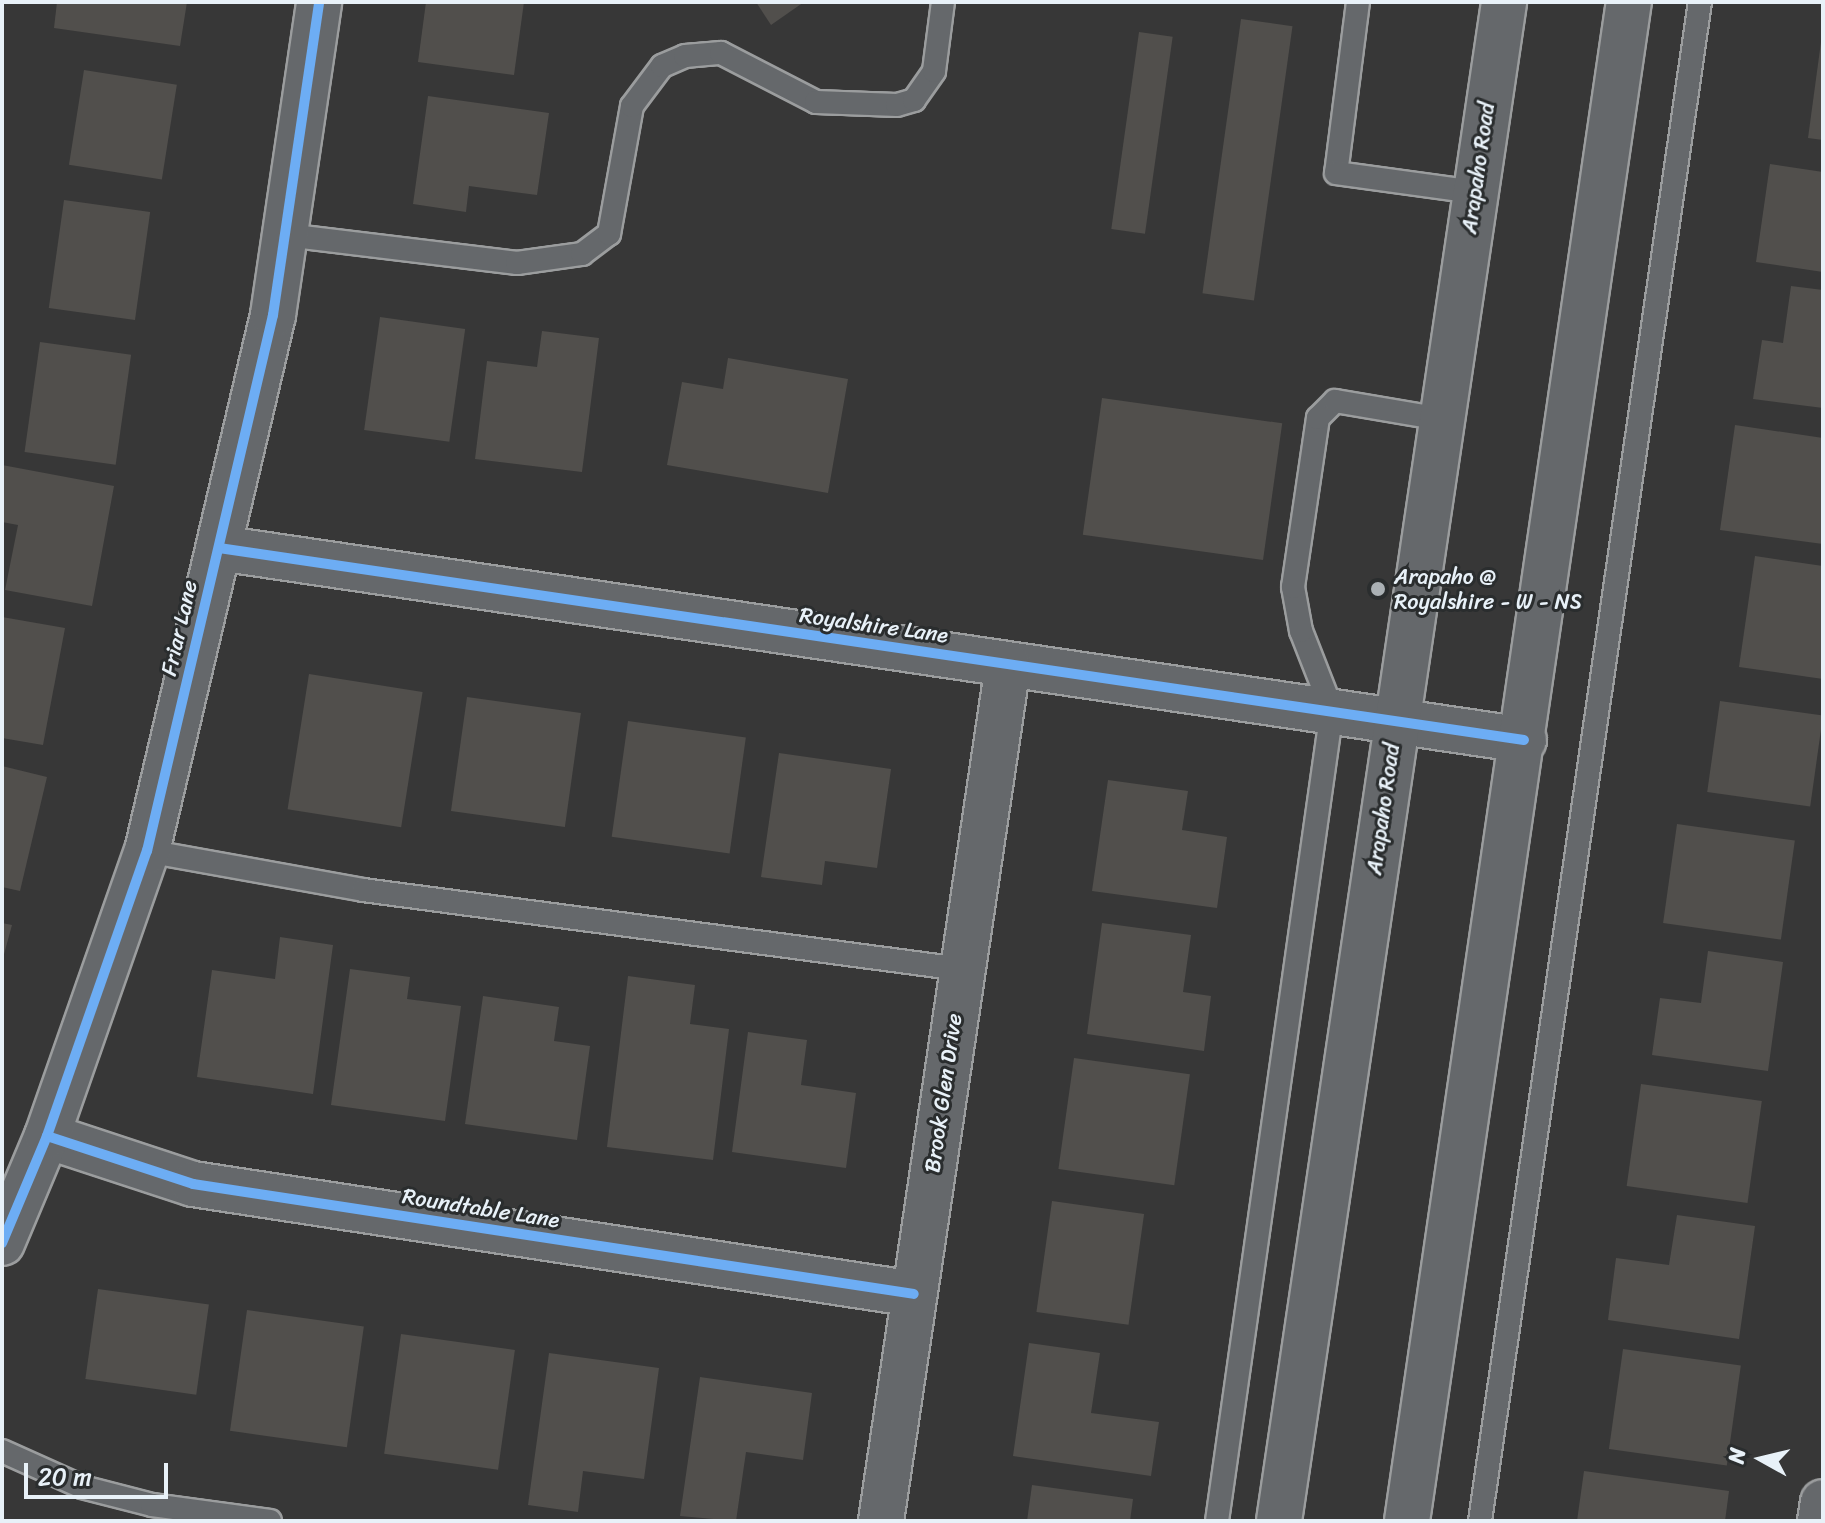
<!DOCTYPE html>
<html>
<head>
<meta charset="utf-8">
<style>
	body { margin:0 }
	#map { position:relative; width:1825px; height:1523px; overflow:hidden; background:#373737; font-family:Sriracha,sans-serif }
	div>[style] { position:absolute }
	.building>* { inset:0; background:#514f4c; transform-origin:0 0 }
	.roads { filter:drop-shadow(2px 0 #9b9d9e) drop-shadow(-2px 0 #9b9d9e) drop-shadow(0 2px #9b9d9e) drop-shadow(0 -2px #9b9d9e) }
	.lane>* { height:22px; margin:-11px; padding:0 11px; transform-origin:11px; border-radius:11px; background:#65686b }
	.street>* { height:44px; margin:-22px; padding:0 22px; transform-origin:22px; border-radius:22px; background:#65686b }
	.secondary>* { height:44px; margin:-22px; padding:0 22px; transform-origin:22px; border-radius:22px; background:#65686b }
	.cycleway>* { height:10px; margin:-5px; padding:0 5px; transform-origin:5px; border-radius:5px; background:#6dadf4 }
	.dots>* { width:22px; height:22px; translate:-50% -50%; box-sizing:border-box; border:4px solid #2a2d2e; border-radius:50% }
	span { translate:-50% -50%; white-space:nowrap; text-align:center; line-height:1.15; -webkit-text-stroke:6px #2a2d2e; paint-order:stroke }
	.street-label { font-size:22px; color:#e8f1f8 }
	.poi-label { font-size:22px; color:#e8f1f8 }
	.left { translate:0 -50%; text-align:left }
	.frame { position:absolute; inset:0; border:4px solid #e8f1f8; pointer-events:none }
	.north { position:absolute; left:1721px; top:1419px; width:80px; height:80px; -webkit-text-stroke:6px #2a2d2e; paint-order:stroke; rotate:278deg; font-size:22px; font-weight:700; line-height:32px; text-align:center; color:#e8f1f8 }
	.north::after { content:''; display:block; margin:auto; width:28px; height:36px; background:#e8f1f8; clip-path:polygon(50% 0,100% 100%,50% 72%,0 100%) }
	.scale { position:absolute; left:24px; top:1463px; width:144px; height:36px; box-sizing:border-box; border:4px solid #e8f1f8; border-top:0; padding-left:10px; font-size:24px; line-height:28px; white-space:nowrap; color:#e8f1f8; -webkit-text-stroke:6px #2a2d2e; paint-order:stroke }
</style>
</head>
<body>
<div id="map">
	<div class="building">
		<div style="clip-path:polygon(57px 2px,187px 2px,180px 46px,54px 28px)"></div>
		<div style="clip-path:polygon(426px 2px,524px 2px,514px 75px,418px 62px)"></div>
		<div style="clip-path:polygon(756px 2px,804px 2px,771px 25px)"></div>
		<div style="left:1241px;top:19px;width:52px;height:277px;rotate:8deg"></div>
		<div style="left:1139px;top:32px;width:34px;height:199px;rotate:8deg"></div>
		<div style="clip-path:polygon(1821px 42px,1823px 42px,1823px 140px,1808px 138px)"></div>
		<div style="left:84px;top:70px;width:94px;height:96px;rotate:9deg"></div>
		<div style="clip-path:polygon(428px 96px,549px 113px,537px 195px,469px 186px,466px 212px,413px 204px)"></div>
		<div style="clip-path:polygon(1770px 164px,1823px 172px,1823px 272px,1756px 262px)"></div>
		<div style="left:64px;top:200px;width:87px;height:109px;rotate:8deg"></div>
		<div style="clip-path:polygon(1791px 286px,1823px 290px,1823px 408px,1753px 399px,1762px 340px,1783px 343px)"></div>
		<div style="left:380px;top:317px;width:86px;height:114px;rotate:8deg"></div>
		<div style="clip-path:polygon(542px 331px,599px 338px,582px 472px,475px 459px,487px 361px,537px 367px)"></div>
		<div style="left:40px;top:342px;width:92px;height:111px;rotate:8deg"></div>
		<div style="clip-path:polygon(728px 358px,848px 379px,828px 493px,667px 465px,682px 382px,723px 389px)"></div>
		<div style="left:1102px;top:398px;width:182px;height:138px;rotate:8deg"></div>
		<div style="clip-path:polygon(1735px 425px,1823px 438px,1823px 544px,1720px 530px)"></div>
		<div style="clip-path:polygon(2px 465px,114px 486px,92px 606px,5px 590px,18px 525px,2px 522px)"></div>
		<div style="clip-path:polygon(1755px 556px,1823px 566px,1823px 679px,1739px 667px)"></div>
		<div style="clip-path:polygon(2px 617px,65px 628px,43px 745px,2px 738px)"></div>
		<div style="left:309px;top:674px;width:115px;height:137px;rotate:9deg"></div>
		<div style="left:467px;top:697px;width:115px;height:115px;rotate:8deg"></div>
		<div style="left:1720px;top:701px;width:104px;height:92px;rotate:8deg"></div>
		<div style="left:628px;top:721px;width:119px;height:117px;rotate:8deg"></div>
		<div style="clip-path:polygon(779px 753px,891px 769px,877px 868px,825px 861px,822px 885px,761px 877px)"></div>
		<div style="clip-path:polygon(2px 766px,47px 777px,20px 891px,2px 887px)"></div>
		<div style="clip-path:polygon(1108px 780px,1188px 791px,1182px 830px,1227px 837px,1217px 908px,1092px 891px)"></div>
		<div style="left:1677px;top:824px;width:119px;height:100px;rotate:8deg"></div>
		<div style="clip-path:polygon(2px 923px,12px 925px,3px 958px,2px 958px)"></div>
		<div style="clip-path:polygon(1102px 923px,1191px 935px,1183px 992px,1211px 996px,1204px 1051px,1087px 1034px)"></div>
		<div style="clip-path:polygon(280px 937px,333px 945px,313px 1094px,197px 1077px,212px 970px,275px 979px)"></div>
		<div style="clip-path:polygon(1708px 951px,1783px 962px,1768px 1071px,1652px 1055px,1660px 998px,1701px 1003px)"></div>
		<div style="clip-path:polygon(350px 969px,410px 977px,407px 999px,461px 1006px,445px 1121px,331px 1105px)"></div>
		<div style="clip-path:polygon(628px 976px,695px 985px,690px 1024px,729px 1029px,713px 1160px,607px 1147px)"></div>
		<div style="clip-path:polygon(483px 996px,559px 1007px,554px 1041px,590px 1046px,577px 1140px,465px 1124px)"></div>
		<div style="clip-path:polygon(748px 1032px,807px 1040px,801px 1085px,856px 1093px,846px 1168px,732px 1152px)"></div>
		<div style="left:1074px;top:1058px;width:117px;height:112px;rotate:8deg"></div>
		<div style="left:1641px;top:1084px;width:122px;height:103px;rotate:8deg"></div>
		<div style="left:1052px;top:1201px;width:93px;height:112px;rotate:8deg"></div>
		<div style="clip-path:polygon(1677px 1215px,1755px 1226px,1739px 1339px,1608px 1320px,1616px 1258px,1669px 1265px)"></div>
		<div style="left:98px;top:1289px;width:112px;height:91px;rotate:8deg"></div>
		<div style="left:247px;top:1310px;width:118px;height:122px;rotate:8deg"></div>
		<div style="left:401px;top:1334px;width:115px;height:121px;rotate:8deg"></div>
		<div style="clip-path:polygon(1029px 1343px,1100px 1353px,1091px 1413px,1159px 1422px,1151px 1476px,1013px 1456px)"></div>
		<div style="left:1623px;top:1349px;width:119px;height:101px;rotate:8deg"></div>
		<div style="clip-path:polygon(549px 1353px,659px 1368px,644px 1479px,583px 1471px,578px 1512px,528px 1505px)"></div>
		<div style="clip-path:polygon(700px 1377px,812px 1393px,803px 1460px,746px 1452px,736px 1521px,680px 1516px)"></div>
		<div style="clip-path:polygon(1584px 1471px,1729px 1491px,1725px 1521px,1577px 1521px)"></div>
		<div style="clip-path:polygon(1032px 1485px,1133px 1499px,1130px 1521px,1027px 1521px)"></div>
	</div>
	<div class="roads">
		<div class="lane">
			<div style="left:1358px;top:2px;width:172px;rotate:97.3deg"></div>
			<div style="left:1336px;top:173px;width:140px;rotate:7.8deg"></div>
			<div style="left:286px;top:235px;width:233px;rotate:6.9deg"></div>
			<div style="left:517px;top:263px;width:66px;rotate:-7.9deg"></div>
			<div style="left:582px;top:254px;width:34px;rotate:-37deg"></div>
			<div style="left:609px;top:234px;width:130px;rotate:-79.8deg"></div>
			<div style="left:632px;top:106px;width:50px;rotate:-53.1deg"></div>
			<div style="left:662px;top:66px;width:25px;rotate:-23deg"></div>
			<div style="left:685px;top:56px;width:36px;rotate:-5deg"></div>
			<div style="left:721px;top:53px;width:107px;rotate:27.3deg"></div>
			<div style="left:816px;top:102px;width:81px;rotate:2.1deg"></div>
			<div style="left:897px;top:105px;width:18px;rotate:-16deg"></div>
			<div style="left:914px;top:100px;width:35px;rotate:-55deg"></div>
			<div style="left:934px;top:71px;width:70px;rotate:-82.6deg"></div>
			<div style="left:147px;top:851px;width:219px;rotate:10.2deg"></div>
			<div style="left:363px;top:890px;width:603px;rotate:7.53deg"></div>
			<div style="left:2px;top:1451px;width:88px;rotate:24.2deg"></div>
			<div style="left:82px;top:1487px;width:72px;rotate:14.4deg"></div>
			<div style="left:152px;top:1505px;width:119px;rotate:7.7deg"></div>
			<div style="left:1217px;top:1521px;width:819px;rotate:-81.93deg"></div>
			<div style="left:1332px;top:710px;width:85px;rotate:-111.4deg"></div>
			<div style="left:1301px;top:631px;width:45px;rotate:-100.3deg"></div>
			<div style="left:1293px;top:587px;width:171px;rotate:-81.6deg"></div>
			<div style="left:1318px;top:418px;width:24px;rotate:-45deg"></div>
			<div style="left:1335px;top:401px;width:108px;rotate:9.6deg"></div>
			<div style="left:1480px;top:1521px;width:1535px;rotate:-81.76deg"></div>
		</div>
		<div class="street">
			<div style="left:219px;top:548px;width:1319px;rotate:8.37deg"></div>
			<div style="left:47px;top:1136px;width:154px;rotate:18.2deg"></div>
			<div style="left:193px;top:1184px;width:729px;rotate:8.67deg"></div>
			<div style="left:2px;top:1243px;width:116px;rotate:-67.2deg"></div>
			<div style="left:47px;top:1136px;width:302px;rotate:-70.7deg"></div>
			<div style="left:147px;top:851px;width:551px;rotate:-76.77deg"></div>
			<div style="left:273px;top:315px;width:316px;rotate:-81.6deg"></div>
			<div style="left:881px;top:1521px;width:865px;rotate:-81.56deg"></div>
			<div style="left:1820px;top:1521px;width:19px;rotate:-81deg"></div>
		</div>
		<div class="secondary">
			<div style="left:1279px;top:1521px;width:1536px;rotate:-81.57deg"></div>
			<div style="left:1407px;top:1521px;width:1535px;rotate:-81.69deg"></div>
		</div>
	</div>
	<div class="cycleway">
		<div style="left:219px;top:548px;width:1319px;rotate:8.37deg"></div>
		<div style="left:47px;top:1136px;width:154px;rotate:18.2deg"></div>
		<div style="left:193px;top:1184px;width:729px;rotate:8.67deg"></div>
		<div style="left:2px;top:1243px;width:116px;rotate:-67.2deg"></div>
		<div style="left:47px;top:1136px;width:302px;rotate:-70.7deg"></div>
		<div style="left:147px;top:851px;width:551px;rotate:-76.77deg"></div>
		<div style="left:273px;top:315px;width:316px;rotate:-81.6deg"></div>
	</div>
	<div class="dots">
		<div style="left:1378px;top:589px;background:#aab0b4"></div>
	</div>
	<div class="street-label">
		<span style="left:1478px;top:168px;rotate:-82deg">Arapaho Road</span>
		<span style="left:874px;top:625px;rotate:8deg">Royalshire Lane</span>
		<span style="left:179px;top:628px;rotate:-77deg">Friar Lane</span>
		<span style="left:1383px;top:809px;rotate:-82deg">Arapaho Road</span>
		<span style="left:943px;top:1093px;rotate:-82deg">Brook Glen Drive</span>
		<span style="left:481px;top:1208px;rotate:9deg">Roundtable Lane</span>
	</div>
	<div class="poi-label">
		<span class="left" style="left:1394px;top:589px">Arapaho @<br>Royalshire - W - NS</span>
	</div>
	<div class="frame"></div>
	<div class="north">N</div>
	<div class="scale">20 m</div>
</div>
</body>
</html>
